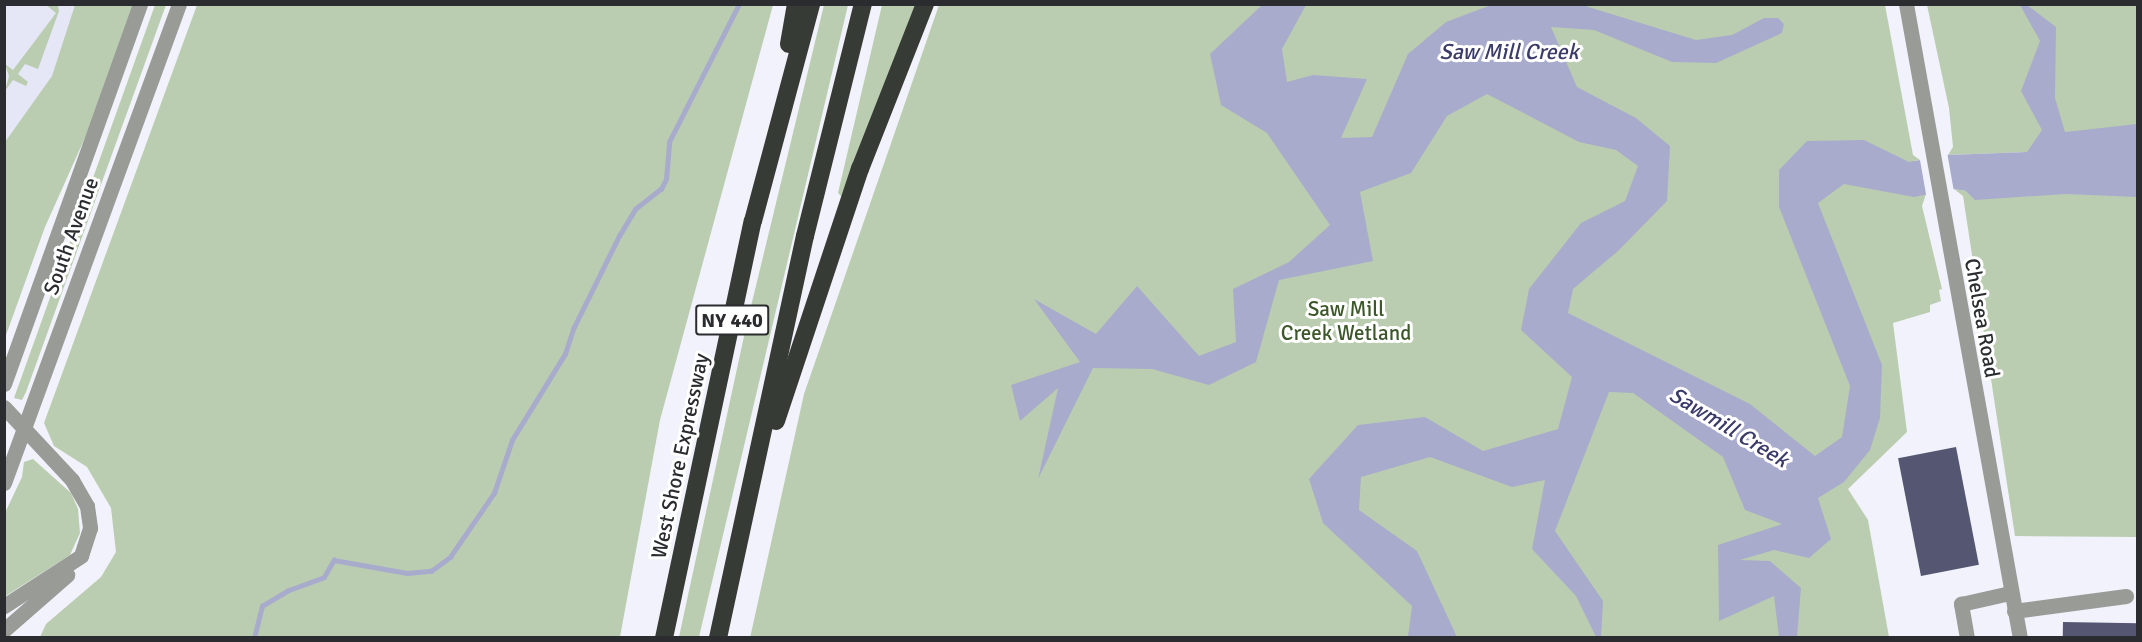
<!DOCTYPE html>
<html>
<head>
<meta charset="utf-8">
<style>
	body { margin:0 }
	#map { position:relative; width:2142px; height:642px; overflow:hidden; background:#f1f2fb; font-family:Signika,sans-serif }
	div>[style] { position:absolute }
	.built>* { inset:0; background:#e5e7f7 }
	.green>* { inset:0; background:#bbcdb1 }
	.water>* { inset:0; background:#a8abcc }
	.pier>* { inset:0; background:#f1f2fb; transform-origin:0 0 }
	.stream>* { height:4.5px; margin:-2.25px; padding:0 2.25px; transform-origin:2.25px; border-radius:2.25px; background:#a8abcc }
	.building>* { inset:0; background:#545672; transform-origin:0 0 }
	.minor>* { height:15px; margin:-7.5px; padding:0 7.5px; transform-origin:7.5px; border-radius:7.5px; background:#999b97 }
	.highway>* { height:18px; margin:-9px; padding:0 9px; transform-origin:9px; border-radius:9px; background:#373b35 }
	span { translate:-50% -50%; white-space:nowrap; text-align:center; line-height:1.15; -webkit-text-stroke:6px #fff; paint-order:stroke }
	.shield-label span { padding:2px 4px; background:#fff; border:2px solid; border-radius:4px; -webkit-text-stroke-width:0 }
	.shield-label { font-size:20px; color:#2b2c2f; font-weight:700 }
	.street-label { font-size:21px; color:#2b2c2f }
	.park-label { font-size:21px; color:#3c572a }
	.water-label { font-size:22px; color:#3b3b69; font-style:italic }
	.frame { position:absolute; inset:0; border:6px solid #2b2c2f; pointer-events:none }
</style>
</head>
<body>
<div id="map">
	<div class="built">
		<div style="clip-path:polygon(5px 5px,125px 5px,5px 318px)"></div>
	</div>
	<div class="green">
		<div style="clip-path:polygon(46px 5px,58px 5px,59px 11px,38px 69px,25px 64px,18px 74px,28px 82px,26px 86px,13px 80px,5px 91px,9px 76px,5px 64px,13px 70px,56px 13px)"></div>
		<div style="clip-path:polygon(75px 5px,133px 5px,88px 131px,45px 227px,5px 338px,5px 142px,52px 76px)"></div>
		<div style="clip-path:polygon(155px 5px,166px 5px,26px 392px,22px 400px,14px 398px)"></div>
		<div style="clip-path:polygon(197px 5px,773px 5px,660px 420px,620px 637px,40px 637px,46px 624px,101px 577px,116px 552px,111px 508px,87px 467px,54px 446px,44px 423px)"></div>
		<div style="clip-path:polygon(824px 5px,848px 5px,699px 637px,679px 637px,746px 327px)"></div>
		<div style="clip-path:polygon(882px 5px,917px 5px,844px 199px,838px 193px)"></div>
		<div style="clip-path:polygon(939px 5px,1885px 5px,1913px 155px,1920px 160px,1914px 161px,1920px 195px,1926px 194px,1922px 206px,1942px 289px,1939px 290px,1941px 301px,1930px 305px,1930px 312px,1893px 323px,1907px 432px,1848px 489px,1868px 520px,1889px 637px,750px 638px,804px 394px)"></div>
		<div style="clip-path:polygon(1927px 5px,2137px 5px,2137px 131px,2027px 152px,1948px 155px,1953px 147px,1949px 108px)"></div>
		<div style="clip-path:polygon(2137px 168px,2137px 537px,2015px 536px,1963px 196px,1954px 189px,1966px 191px)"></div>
		<div style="clip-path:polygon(33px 459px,71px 493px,78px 509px,80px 533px,70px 555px,4px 597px,4px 515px,22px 477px,24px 462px)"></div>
	</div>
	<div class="water">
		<div style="clip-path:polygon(1262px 5px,1306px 5px,1282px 49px,1287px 82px,1313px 75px,1367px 79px,1341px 138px,1372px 137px,1408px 54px,1446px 22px,1491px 5px,1582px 5px,1696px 40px,1732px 35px,1764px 18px,1778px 18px,1784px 24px,1782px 33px,1716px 63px,1672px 62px,1594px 30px,1551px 27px,1577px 87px,1636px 118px,1670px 146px,1667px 201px,1618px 251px,1573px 289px,1568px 313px,1750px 404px,1815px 456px,1842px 437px,1850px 386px,1779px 207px,1779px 170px,1807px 141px,1864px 140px,1909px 162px,1948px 155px,2027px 152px,2042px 130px,2021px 91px,2040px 41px,2020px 5px,2027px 5px,2056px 27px,2055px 98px,2065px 132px,2137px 124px,2137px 197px,2066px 194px,1975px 200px,1966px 191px,1954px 189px,1914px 197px,1844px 184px,1818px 203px,1882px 365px,1880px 418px,1870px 450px,1844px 482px,1818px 498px,1831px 539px,1809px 558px,1774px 550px,1740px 560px,1770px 561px,1801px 588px,1797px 637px,1779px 637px,1774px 596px,1719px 621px,1718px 545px,1782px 524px,1745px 510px,1723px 457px,1633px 393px,1609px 392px,1555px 531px,1603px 601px,1601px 637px,1596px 637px,1576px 596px,1532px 549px,1545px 480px,1512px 487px,1430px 457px,1361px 477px,1359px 510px,1417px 551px,1457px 637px,1408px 637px,1412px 606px,1323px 523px,1309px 479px,1358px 425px,1425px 417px,1483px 451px,1558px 429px,1572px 377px,1521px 330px,1529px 289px,1581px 223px,1625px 201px,1638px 166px,1616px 150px,1579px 142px,1487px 94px,1447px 116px,1411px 173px,1360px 192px,1373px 261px,1279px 280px,1256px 362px,1209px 385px,1152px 369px,1093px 368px,1038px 479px,1058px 388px,1020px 421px,1011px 385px,1080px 362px,1034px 299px,1096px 334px,1137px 286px,1199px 356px,1236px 342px,1233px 289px,1289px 262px,1330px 225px,1267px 133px,1221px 105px,1210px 54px)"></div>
	</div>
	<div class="pier">
		<div style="left:1947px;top:152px;width:41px;height:28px;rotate:80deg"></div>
	</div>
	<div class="stream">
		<div style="left:254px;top:638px;width:33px;rotate:-76deg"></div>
		<div style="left:262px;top:606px;width:31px;rotate:-31deg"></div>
		<div style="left:289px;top:590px;width:37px;rotate:-20deg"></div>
		<div style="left:324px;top:577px;width:20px;rotate:-60deg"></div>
		<div style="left:334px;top:560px;width:74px;rotate:10.1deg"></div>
		<div style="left:407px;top:573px;width:24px;rotate:-5deg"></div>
		<div style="left:431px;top:571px;width:24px;rotate:-36deg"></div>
		<div style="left:450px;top:557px;width:78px;rotate:-55.5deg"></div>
		<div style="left:494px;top:493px;width:56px;rotate:-71.2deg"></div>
		<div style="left:512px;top:440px;width:101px;rotate:-58.4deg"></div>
		<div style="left:565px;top:354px;width:28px;rotate:-72deg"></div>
		<div style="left:574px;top:327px;width:102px;rotate:-63.7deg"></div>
		<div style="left:619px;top:236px;width:31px;rotate:-59deg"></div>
		<div style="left:635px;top:209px;width:33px;rotate:-38deg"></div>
		<div style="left:661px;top:189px;width:11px;rotate:-63deg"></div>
		<div style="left:666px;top:179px;width:37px;rotate:-85deg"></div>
		<div style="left:669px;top:142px;width:155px;rotate:-63.1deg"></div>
	</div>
	<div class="building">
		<div style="left:1956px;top:447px;width:120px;height:59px;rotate:79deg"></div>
		<div style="left:2063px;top:622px;width:75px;height:16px;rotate:1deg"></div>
	</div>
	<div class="minor">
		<div style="left:1906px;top:4px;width:644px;rotate:79.81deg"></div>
		<div style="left:4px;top:384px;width:404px;rotate:-70.3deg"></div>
		<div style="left:4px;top:407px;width:100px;rotate:47deg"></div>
		<div style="left:72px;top:480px;width:30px;rotate:60deg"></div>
		<div style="left:87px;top:506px;width:22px;rotate:82deg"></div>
		<div style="left:90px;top:528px;width:29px;rotate:108deg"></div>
		<div style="left:81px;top:556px;width:92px;rotate:147deg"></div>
		<div style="left:4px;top:483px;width:510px;rotate:-69.93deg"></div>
		<div style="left:2014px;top:611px;width:113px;rotate:-7.6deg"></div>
		<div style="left:4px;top:630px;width:84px;rotate:-41.1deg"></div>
		<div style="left:1967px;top:638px;width:35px;rotate:-100deg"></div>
		<div style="left:1961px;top:604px;width:50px;rotate:-12.7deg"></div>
	</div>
	<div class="highway">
		<div style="left:789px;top:44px;width:41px;rotate:-80.1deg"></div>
		<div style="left:776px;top:421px;width:266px;rotate:-71.6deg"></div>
		<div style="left:860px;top:169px;width:177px;rotate:-68.5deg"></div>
		<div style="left:664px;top:638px;width:426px;rotate:-78deg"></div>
		<div style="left:753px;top:221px;width:225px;rotate:-75deg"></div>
		<div style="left:718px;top:638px;width:411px;rotate:-77.8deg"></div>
		<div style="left:805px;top:236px;width:239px;rotate:-76deg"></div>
	</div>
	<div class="shield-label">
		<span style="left:732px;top:320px">NY 440</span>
	</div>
	<div class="street-label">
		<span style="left:71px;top:236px;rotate:-70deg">South Avenue</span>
		<span style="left:1982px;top:318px;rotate:80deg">Chelsea Road</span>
		<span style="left:680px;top:456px;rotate:-78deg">West Shore Expressway</span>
	</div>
	<div class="park-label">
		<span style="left:1346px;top:321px">Saw Mill<br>Creek Wetland</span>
	</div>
	<div class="water-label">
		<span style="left:1509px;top:52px">Saw Mill Creek</span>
		<span style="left:1729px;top:427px;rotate:31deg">Sawmill Creek</span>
	</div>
	<div class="frame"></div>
</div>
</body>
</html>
